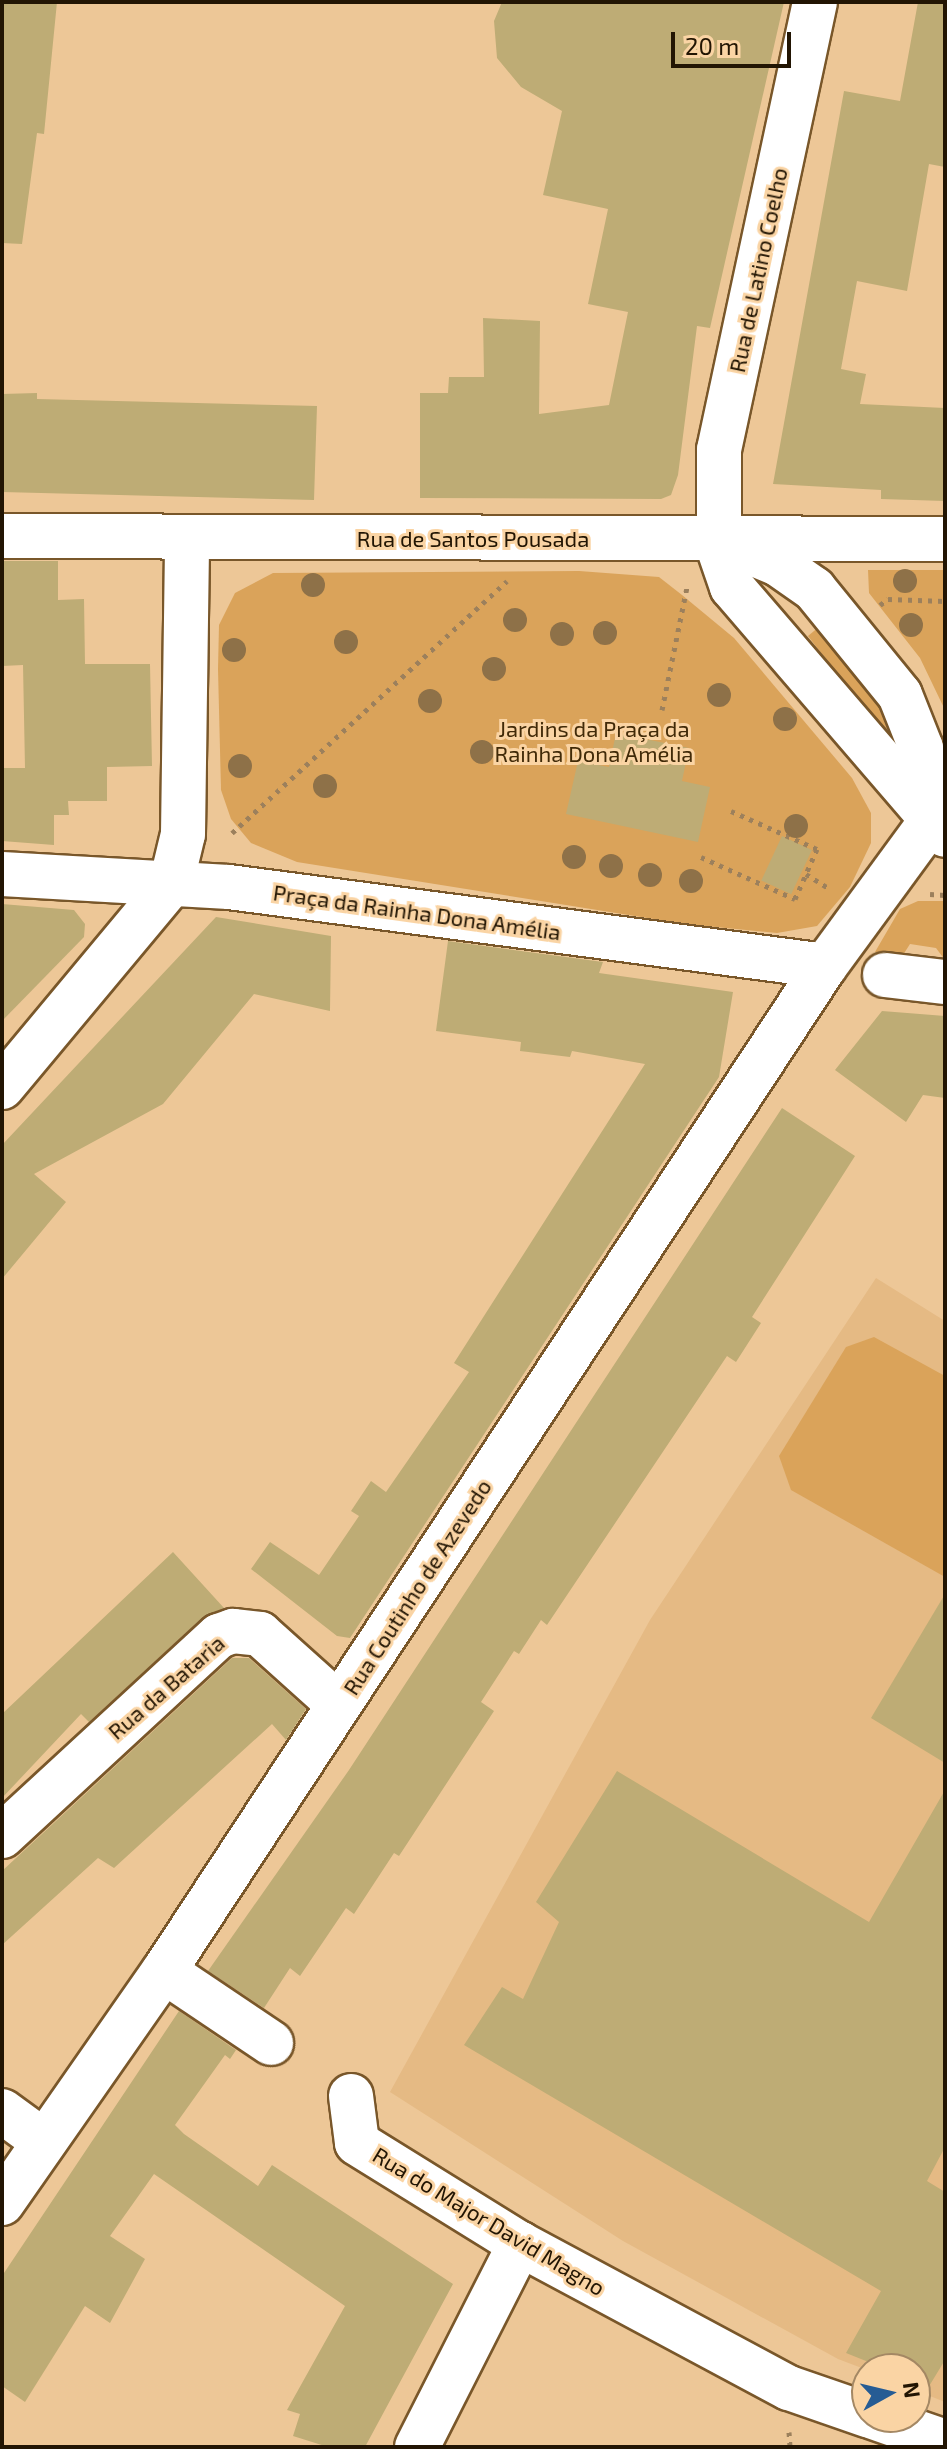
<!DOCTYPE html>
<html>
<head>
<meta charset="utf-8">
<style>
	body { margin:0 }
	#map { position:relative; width:947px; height:2449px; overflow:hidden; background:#edc797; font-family:"Exo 2",sans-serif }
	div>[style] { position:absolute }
	.built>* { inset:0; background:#e5ba84 }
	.green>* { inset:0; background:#daa35a }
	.building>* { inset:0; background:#beac75; transform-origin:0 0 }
	.path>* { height:5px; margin-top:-2.5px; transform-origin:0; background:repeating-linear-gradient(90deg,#9c805c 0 4px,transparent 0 10px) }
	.roads { filter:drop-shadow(2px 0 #79572a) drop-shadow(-2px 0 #79572a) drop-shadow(0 2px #79572a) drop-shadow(0 -2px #79572a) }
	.minor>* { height:44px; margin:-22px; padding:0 22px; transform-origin:22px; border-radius:22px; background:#fff }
	.major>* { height:44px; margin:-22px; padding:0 22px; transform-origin:22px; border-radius:22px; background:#fff }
	.trees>* { width:24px; height:24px; margin:-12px; border-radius:50%; background:#8e7148 }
	span { translate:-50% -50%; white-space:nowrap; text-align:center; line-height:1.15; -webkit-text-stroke:6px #fad4a4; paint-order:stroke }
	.street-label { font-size:22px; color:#221503 }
	.park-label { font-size:22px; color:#412a08 }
	.frame { position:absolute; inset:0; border:4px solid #221503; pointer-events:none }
	.north { position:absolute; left:851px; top:2353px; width:80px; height:80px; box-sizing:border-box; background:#fad4a4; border:2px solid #a48864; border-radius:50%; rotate:82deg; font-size:22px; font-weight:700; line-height:32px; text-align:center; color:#221503 }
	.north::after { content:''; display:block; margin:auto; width:28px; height:36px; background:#265c94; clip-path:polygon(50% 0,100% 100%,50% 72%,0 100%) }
	.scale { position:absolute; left:671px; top:32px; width:120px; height:36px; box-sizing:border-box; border:4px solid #221503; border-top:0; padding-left:10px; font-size:24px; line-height:28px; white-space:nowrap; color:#221503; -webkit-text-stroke:6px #fad4a4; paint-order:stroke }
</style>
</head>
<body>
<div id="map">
	<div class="built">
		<div style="clip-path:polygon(876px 1278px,945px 1321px,945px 2402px,915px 2390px,915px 2369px,867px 2370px,838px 2359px,623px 2241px,390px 2092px,650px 1620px)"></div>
	</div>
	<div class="green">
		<div style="clip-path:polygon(868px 570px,945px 570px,945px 710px,920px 658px,869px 593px)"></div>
		<div style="clip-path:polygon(579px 571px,659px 577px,682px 595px,734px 638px,852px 778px,871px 813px,871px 843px,850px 887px,817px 926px,777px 933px,685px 924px,297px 862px,251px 843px,231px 819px,221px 790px,218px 669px,219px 625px,235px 593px,273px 573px)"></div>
		<div style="clip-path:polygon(820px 626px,885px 708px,896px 740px,889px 741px,808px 636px)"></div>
		<div style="clip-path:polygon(918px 901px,945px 901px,945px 960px,936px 948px,910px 944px,903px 955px,875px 952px,900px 909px)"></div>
		<div style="clip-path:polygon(874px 1337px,945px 1376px,945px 1577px,791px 1490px,779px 1456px,846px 1347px)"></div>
	</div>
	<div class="building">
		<div style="clip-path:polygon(2px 2px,57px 2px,44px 134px,37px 133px,22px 244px,2px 243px)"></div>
		<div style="clip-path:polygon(502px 2px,784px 2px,710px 328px,697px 326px,678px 475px,671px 495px,661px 499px,420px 498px,420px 393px,448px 393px,449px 377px,484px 377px,483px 318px,540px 321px,539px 414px,609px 405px,628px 312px,588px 304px,608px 209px,543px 195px,562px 111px,521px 87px,497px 58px,494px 21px)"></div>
		<div style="clip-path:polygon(918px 2px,945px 2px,945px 167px,929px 164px,907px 291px,857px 281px,841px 369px,866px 374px,860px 404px,945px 408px,945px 501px,881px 499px,881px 490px,773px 484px,844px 91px,900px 101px)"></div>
		<div style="clip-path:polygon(37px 393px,37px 399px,317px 406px,314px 500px,2px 492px,2px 394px)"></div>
		<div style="clip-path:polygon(2px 561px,58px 561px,58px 600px,84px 599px,85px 664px,150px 664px,152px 766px,107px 767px,107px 801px,68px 801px,69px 815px,54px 815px,54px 845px,2px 841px,2px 768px,25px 768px,23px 665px,2px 666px)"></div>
		<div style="clip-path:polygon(616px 733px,689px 748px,682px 781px,710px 787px,698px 842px,566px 814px,578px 761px,609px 767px)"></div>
		<div style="left:782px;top:836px;width:33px;height:49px;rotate:25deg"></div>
		<div style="clip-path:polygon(2px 904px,74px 910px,85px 924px,84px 937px,2px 1021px)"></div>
		<div style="clip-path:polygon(216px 917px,331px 936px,330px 1011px,254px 994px,163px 1104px,34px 1174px,66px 1202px,2px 1279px,2px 1145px)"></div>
		<div style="clip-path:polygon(448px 941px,603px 962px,599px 973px,733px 992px,719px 1077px,350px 1638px,337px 1636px,251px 1569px,270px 1542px,319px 1575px,359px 1516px,351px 1511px,371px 1481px,386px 1492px,469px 1372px,454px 1363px,645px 1064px,572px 1051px,570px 1057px,520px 1051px,521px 1042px,436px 1031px)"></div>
		<div style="clip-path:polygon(882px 1011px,945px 1016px,945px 1098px,923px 1095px,906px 1122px,835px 1070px)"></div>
		<div style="clip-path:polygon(782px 1108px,855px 1156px,752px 1317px,761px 1323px,736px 1362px,727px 1356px,547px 1625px,541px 1620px,519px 1654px,514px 1651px,481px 1702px,494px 1711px,399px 1856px,394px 1853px,354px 1914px,346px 1908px,300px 1976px,290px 1968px,264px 2008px,208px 1971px,349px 1770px)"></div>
		<div style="clip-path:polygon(173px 1552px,224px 1608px,202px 1618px,89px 1722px,81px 1714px,2px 1798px,2px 1714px)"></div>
		<div style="clip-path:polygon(945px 1594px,945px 1763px,871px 1718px)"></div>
		<div style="clip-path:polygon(232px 1658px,249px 1658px,306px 1709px,286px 1740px,272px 1724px,114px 1868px,98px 1858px,2px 1945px,2px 1871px)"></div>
		<div style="clip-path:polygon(617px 1771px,869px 1922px,945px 1790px,945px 2147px,927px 2181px,945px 2192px,945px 2360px,917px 2406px,915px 2369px,886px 2369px,846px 2353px,881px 2291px,464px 2045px,502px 1987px,523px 1999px,559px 1922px,536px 1902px)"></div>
		<div style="clip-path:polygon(179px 2011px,236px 2050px,230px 2059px,225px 2055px,175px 2125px,184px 2134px,258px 2186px,272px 2165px,453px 2284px,365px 2447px,328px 2447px,293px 2436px,300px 2414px,287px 2410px,345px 2306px,154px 2174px,110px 2236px,145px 2259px,110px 2323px,85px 2306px,25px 2402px,2px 2386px,2px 2276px)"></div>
	</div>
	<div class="path">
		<div style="left:880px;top:605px;width:10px;rotate:-37deg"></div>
		<div style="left:888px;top:599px;width:57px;rotate:2deg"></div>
		<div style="left:662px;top:710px;width:126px;rotate:-78.5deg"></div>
		<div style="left:731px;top:811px;width:94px;rotate:23.8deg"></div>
		<div style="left:817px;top:849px;width:27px;rotate:114deg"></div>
		<div style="left:232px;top:833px;width:373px;rotate:-42.5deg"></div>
		<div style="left:701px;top:857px;width:103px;rotate:24.1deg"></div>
		<div style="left:795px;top:899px;width:27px;rotate:-66deg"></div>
		<div style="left:806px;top:874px;width:28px;rotate:32deg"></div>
		<div style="left:930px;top:894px;width:15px;rotate:4deg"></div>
		<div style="left:789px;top:2432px;width:15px;rotate:86deg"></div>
	</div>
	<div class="roads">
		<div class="minor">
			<div style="left:2px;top:536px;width:943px;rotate:0.18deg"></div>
			<div style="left:2px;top:874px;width:227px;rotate:3.3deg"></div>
			<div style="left:229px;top:887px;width:601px;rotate:7.55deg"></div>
			<div style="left:885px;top:975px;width:60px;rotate:6.7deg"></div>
			<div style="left:2px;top:1087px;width:264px;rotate:-50.2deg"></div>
			<div style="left:171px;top:884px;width:51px;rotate:-76.5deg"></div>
			<div style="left:183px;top:834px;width:295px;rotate:-89.2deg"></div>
			<div style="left:2px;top:1836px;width:295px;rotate:-42.7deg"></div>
			<div style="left:219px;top:1636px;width:15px;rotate:-20deg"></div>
			<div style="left:233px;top:1631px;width:27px;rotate:6deg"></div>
			<div style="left:260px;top:1634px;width:106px;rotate:41.9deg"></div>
			<div style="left:164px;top:1971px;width:129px;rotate:33.9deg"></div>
			<div style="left:351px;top:2096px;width:47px;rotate:82.7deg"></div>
			<div style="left:357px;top:2143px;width:192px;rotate:31.8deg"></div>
			<div style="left:520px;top:2244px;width:305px;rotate:28.2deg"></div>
			<div style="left:789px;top:2388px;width:83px;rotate:19.1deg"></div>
			<div style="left:2px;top:2111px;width:51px;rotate:36.2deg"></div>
			<div style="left:2px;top:2203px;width:283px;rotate:-55.1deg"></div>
			<div style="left:164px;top:1971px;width:1203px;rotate:-56.67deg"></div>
			<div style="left:825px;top:966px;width:181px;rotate:-53.8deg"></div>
			<div style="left:873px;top:2417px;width:76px;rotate:19.1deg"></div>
			<div style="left:417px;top:2447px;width:228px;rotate:-63.1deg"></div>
		</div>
		<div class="major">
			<div style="left:815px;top:2px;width:458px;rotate:102.1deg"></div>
			<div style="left:719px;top:450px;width:99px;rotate:90deg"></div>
			<div style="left:719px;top:549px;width:40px;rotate:71.1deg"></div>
			<div style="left:732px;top:587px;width:327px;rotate:49.3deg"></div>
			<div style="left:718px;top:539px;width:65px;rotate:22.6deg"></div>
			<div style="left:778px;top:564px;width:44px;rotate:34.8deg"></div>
			<div style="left:814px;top:589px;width:136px;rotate:50.9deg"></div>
			<div style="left:900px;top:695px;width:57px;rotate:68.4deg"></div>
			<div style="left:921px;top:748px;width:73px;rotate:81.3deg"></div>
		</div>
	</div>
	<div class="trees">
		<div style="left:905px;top:581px"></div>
		<div style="left:313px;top:585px"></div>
		<div style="left:515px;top:620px"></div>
		<div style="left:911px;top:625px"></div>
		<div style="left:605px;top:633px"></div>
		<div style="left:562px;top:634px"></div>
		<div style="left:346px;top:642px"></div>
		<div style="left:234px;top:650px"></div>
		<div style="left:494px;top:669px"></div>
		<div style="left:719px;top:695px"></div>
		<div style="left:430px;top:701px"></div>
		<div style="left:785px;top:719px"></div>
		<div style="left:482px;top:752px"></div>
		<div style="left:240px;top:766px"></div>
		<div style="left:325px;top:786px"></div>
		<div style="left:796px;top:826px"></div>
		<div style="left:574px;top:857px"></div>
		<div style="left:611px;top:866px"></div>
		<div style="left:650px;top:875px"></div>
		<div style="left:691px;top:881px"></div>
	</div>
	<div class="street-label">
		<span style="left:758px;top:270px;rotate:-78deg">Rua de Latino Coelho</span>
		<span style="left:473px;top:539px">Rua de Santos Pousada</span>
		<span style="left:417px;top:912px;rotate:8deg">Praça da Rainha Dona Amélia</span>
		<span style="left:417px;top:1587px;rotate:-57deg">Rua Coutinho de Azevedo</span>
		<span style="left:166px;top:1687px;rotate:-41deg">Rua da Bataria</span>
		<span style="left:489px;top:2221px;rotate:31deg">Rua do Major David Magno</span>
	</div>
	<div class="park-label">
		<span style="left:594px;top:741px">Jardins da Praça da<br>Rainha Dona Amélia</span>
	</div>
	<div class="frame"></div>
	<div class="north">N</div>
	<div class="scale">20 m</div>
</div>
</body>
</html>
